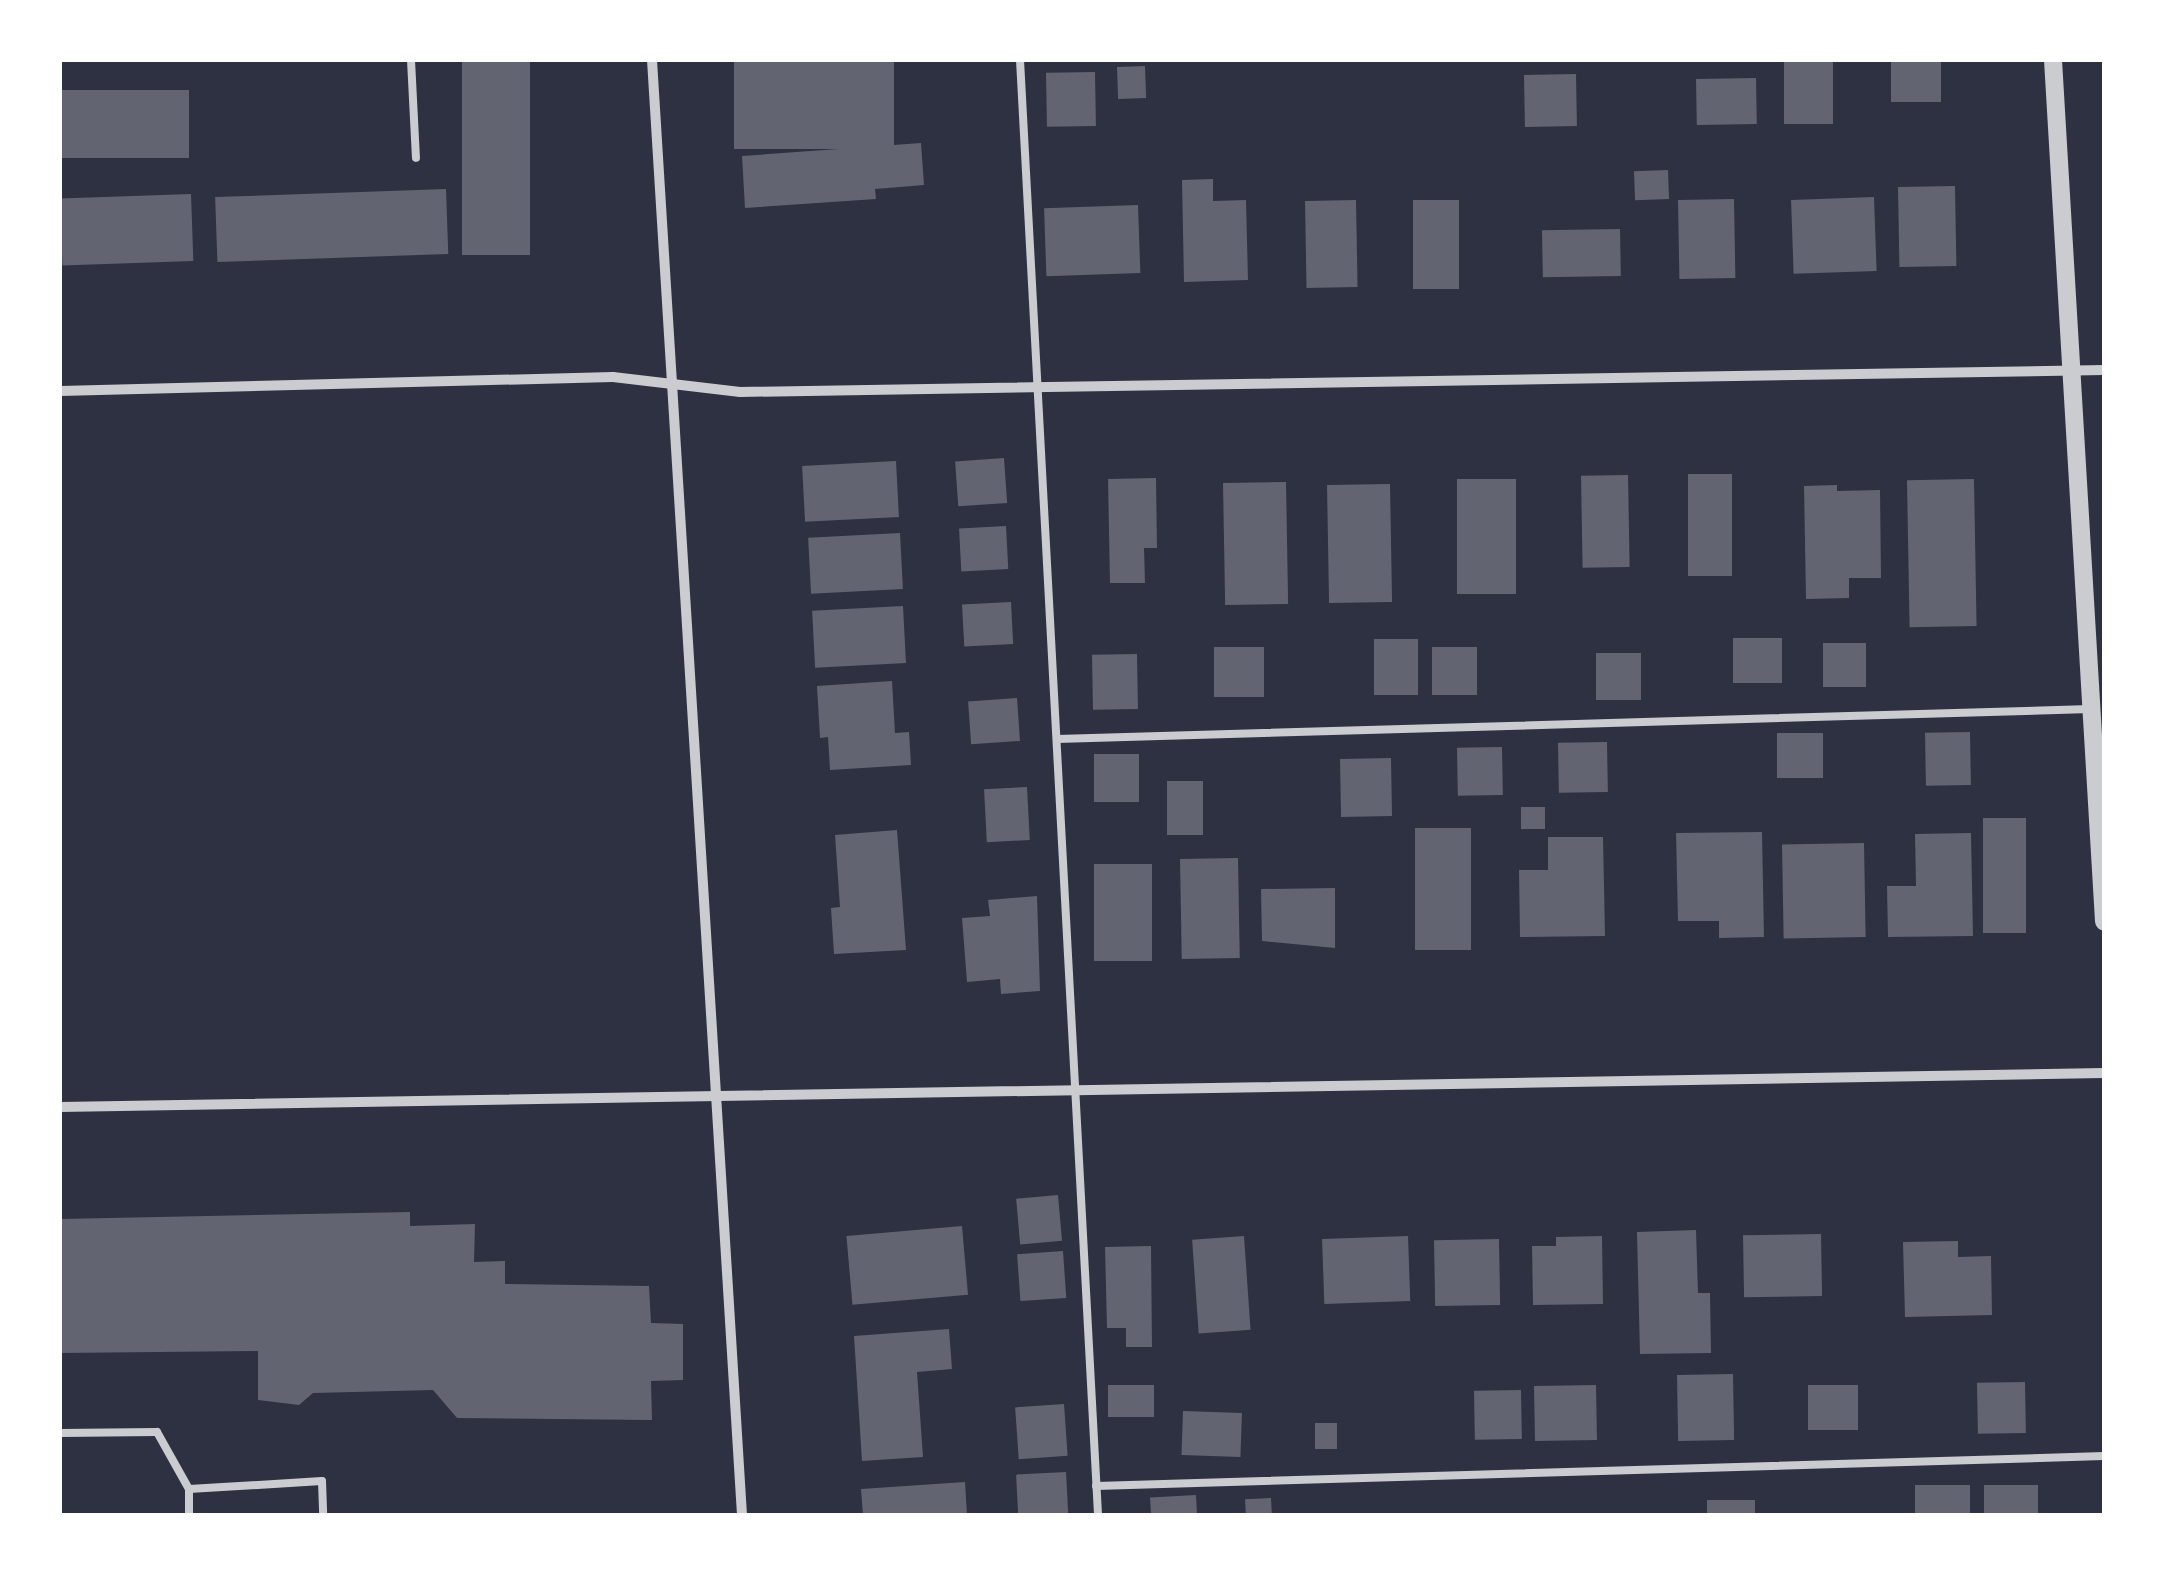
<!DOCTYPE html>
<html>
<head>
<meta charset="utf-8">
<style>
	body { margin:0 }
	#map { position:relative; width:2164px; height:1575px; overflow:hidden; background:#2d3142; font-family:Bitter,serif }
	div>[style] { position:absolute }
	.building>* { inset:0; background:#626471; transform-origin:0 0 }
	.service>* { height:8px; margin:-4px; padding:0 4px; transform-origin:4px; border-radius:4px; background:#caccd0 }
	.minor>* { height:10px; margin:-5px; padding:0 5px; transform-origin:5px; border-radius:5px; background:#caccd0 }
	.tertiary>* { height:18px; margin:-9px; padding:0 9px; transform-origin:9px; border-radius:9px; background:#caccd0 }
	span { translate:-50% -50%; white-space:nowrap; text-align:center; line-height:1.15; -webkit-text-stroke:10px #fff; paint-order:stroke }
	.frame { position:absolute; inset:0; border:62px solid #fff; pointer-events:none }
</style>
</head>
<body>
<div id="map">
	<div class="building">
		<div style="left:462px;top:60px;width:68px;height:195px"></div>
		<div style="left:734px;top:60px;width:160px;height:89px"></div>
		<div style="left:1784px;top:60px;width:49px;height:64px"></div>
		<div style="left:1891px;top:60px;width:50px;height:42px"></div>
		<div style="left:1145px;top:66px;width:32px;height:28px;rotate:88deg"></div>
		<div style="left:1095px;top:72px;width:54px;height:49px;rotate:89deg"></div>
		<div style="left:1576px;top:74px;width:52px;height:52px;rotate:89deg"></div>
		<div style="left:1756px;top:78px;width:46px;height:60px;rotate:89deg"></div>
		<div style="left:189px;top:90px;width:68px;height:129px;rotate:90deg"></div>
		<div style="clip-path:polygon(921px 143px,924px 185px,875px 189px,876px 199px,745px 208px,742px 156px)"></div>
		<div style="left:1668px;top:170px;width:29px;height:34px;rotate:88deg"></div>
		<div style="clip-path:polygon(1213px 179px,1213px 201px,1246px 200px,1248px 280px,1184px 282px,1182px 180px)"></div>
		<div style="left:1955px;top:186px;width:80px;height:57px;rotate:89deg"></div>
		<div style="left:446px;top:189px;width:65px;height:231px;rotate:88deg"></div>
		<div style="left:191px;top:194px;width:67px;height:131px;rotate:88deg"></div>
		<div style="left:1874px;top:197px;width:74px;height:83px;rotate:88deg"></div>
		<div style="left:1734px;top:199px;width:79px;height:56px;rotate:89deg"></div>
		<div style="left:1356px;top:200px;width:87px;height:51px;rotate:89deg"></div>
		<div style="left:1413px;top:200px;width:46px;height:89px"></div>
		<div style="left:1138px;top:205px;width:68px;height:94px;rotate:88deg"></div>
		<div style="left:1620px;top:229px;width:47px;height:78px;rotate:89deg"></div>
		<div style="left:1004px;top:458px;width:45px;height:49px;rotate:86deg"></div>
		<div style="left:896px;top:461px;width:56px;height:94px;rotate:87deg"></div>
		<div style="left:1688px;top:474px;width:44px;height:102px"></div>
		<div style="left:1628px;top:475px;width:92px;height:47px;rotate:89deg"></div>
		<div style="clip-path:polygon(1156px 478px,1157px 548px,1144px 548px,1145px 583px,1110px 583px,1108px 479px)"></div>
		<div style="left:1457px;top:479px;width:59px;height:115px"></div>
		<div style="left:1974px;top:479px;width:147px;height:67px;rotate:89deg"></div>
		<div style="left:1286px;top:482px;width:122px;height:63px;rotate:89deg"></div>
		<div style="left:1390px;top:484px;width:118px;height:63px;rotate:89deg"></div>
		<div style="clip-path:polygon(1837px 485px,1837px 491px,1880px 490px,1881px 578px,1849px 578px,1849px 598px,1806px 599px,1804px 486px)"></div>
		<div style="left:1006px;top:526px;width:43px;height:47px;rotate:87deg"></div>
		<div style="left:900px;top:533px;width:56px;height:92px;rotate:87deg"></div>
		<div style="left:1011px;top:602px;width:42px;height:49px;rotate:87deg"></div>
		<div style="left:903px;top:606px;width:57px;height:91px;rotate:87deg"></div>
		<div style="left:1733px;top:638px;width:49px;height:45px"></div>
		<div style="left:1374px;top:639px;width:44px;height:56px"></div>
		<div style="left:1823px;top:643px;width:43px;height:44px"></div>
		<div style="left:1264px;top:647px;width:50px;height:50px;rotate:90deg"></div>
		<div style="left:1432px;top:647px;width:45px;height:48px"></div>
		<div style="left:1641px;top:653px;width:47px;height:45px;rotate:90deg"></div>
		<div style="left:1137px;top:654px;width:55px;height:45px;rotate:89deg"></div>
		<div style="clip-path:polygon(892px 681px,895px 733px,909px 732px,911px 765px,830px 770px,828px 737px,820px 738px,817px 686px)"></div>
		<div style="left:1017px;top:698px;width:43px;height:49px;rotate:86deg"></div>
		<div style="left:1970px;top:732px;width:53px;height:45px;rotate:89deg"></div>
		<div style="left:1777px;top:733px;width:46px;height:45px"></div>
		<div style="left:1607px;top:742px;width:50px;height:49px;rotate:89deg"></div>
		<div style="left:1502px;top:747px;width:48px;height:45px;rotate:89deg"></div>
		<div style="left:1094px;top:754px;width:45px;height:48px"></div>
		<div style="left:1391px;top:758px;width:58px;height:51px;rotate:89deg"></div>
		<div style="left:1167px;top:781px;width:36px;height:54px"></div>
		<div style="left:1027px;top:787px;width:53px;height:43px;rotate:87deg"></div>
		<div style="left:1545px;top:807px;width:22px;height:24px;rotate:90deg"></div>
		<div style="left:1983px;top:818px;width:43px;height:115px"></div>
		<div style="left:1471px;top:828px;width:122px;height:56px;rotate:90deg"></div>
		<div style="clip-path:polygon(897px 830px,906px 950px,834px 954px,831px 908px,840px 907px,835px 835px)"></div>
		<div style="clip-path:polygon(1762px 832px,1764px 937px,1719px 938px,1719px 921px,1678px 921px,1676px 833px)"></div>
		<div style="clip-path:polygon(1971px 833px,1973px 936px,1888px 937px,1887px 886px,1916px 886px,1915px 834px)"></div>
		<div style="clip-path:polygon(1548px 837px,1603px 837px,1605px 936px,1520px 937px,1519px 870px,1548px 870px)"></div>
		<div style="left:1864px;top:843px;width:94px;height:82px;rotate:89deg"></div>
		<div style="left:1238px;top:858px;width:100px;height:58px;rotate:89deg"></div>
		<div style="left:1094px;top:864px;width:58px;height:97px"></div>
		<div style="clip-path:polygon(1335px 888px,1335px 948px,1262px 941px,1261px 889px)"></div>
		<div style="clip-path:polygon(1037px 896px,1040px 991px,1001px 994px,1000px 979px,967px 982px,962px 918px,990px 916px,988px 900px)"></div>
		<div style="left:1058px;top:1195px;width:46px;height:42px;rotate:85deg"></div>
		<div style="clip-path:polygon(410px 1212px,410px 1226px,475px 1224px,474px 1262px,505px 1261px,505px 1284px,649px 1286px,651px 1323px,683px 1324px,683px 1380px,651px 1381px,652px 1420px,457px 1418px,433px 1390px,313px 1393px,299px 1405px,258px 1400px,258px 1351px,60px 1353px,60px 1219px)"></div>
		<div style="left:962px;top:1226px;width:69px;height:116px;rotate:85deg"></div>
		<div style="clip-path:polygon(1696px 1230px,1698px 1293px,1710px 1293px,1711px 1353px,1640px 1354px,1637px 1232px)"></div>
		<div style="left:1821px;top:1234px;width:62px;height:78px;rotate:89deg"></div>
		<div style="left:1244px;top:1236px;width:94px;height:52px;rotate:86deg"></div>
		<div style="left:1408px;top:1236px;width:65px;height:86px;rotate:88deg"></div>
		<div style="clip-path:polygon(1602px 1236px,1603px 1304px,1533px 1305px,1532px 1246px,1556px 1246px,1556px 1237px)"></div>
		<div style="left:1499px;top:1239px;width:66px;height:65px;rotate:89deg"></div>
		<div style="clip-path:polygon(1958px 1241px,1958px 1257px,1991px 1256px,1992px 1315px,1905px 1317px,1903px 1242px)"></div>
		<div style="clip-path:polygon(1151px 1246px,1152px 1347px,1126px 1347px,1126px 1328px,1107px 1328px,1105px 1247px)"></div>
		<div style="left:1063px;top:1251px;width:47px;height:46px;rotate:86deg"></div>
		<div style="clip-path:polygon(949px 1329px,952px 1369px,917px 1372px,923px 1457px,862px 1461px,854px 1336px)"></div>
		<div style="left:1733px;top:1374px;width:66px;height:56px;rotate:89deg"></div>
		<div style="left:2025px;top:1382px;width:51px;height:48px;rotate:89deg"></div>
		<div style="left:1108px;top:1385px;width:46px;height:32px"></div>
		<div style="left:1596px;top:1385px;width:55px;height:62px;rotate:89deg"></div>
		<div style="left:1858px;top:1385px;width:45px;height:50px;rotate:90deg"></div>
		<div style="left:1521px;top:1390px;width:49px;height:47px;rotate:89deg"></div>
		<div style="left:1064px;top:1404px;width:52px;height:49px;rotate:86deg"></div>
		<div style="left:1183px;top:1411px;width:59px;height:44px;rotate:2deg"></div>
		<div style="left:1315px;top:1423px;width:22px;height:26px"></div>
		<div style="left:1066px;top:1472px;width:43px;height:50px;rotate:87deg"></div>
		<div style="clip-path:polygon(965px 1482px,967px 1515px,863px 1515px,861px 1489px)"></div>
		<div style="left:1970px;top:1485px;width:30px;height:55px;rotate:90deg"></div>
		<div style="left:2038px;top:1485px;width:30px;height:54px;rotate:90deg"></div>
		<div style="left:1196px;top:1495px;width:20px;height:46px;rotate:87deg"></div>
		<div style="left:1271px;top:1498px;width:17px;height:26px;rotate:87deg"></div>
		<div style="left:1755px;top:1500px;width:15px;height:48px;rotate:90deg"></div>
	</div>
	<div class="service">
		<div style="left:411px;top:60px;width:98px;rotate:87.1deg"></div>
		<div style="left:1020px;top:60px;width:1457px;rotate:86.93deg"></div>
		<div style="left:1057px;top:739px;width:1034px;rotate:-1.66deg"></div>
		<div style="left:60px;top:1433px;width:97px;rotate:-0.6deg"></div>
		<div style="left:157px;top:1432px;width:65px;rotate:60.7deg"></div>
		<div style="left:189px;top:1489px;width:26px;rotate:90deg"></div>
		<div style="left:1096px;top:1486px;width:1008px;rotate:-1.7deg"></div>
		<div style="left:189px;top:1489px;width:133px;rotate:-3.4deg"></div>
		<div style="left:322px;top:1481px;width:34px;rotate:88deg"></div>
	</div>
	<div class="minor">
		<div style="left:652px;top:60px;width:1458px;rotate:86.46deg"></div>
		<div style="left:60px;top:391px;width:553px;rotate:-1.45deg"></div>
		<div style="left:613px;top:377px;width:128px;rotate:6.7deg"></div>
		<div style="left:740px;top:392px;width:1364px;rotate:-0.92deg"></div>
		<div style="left:60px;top:1107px;width:2044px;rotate:-0.95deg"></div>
	</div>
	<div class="tertiary">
		<div style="left:2053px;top:60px;width:863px;rotate:86.61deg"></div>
	</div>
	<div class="frame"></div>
</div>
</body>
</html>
